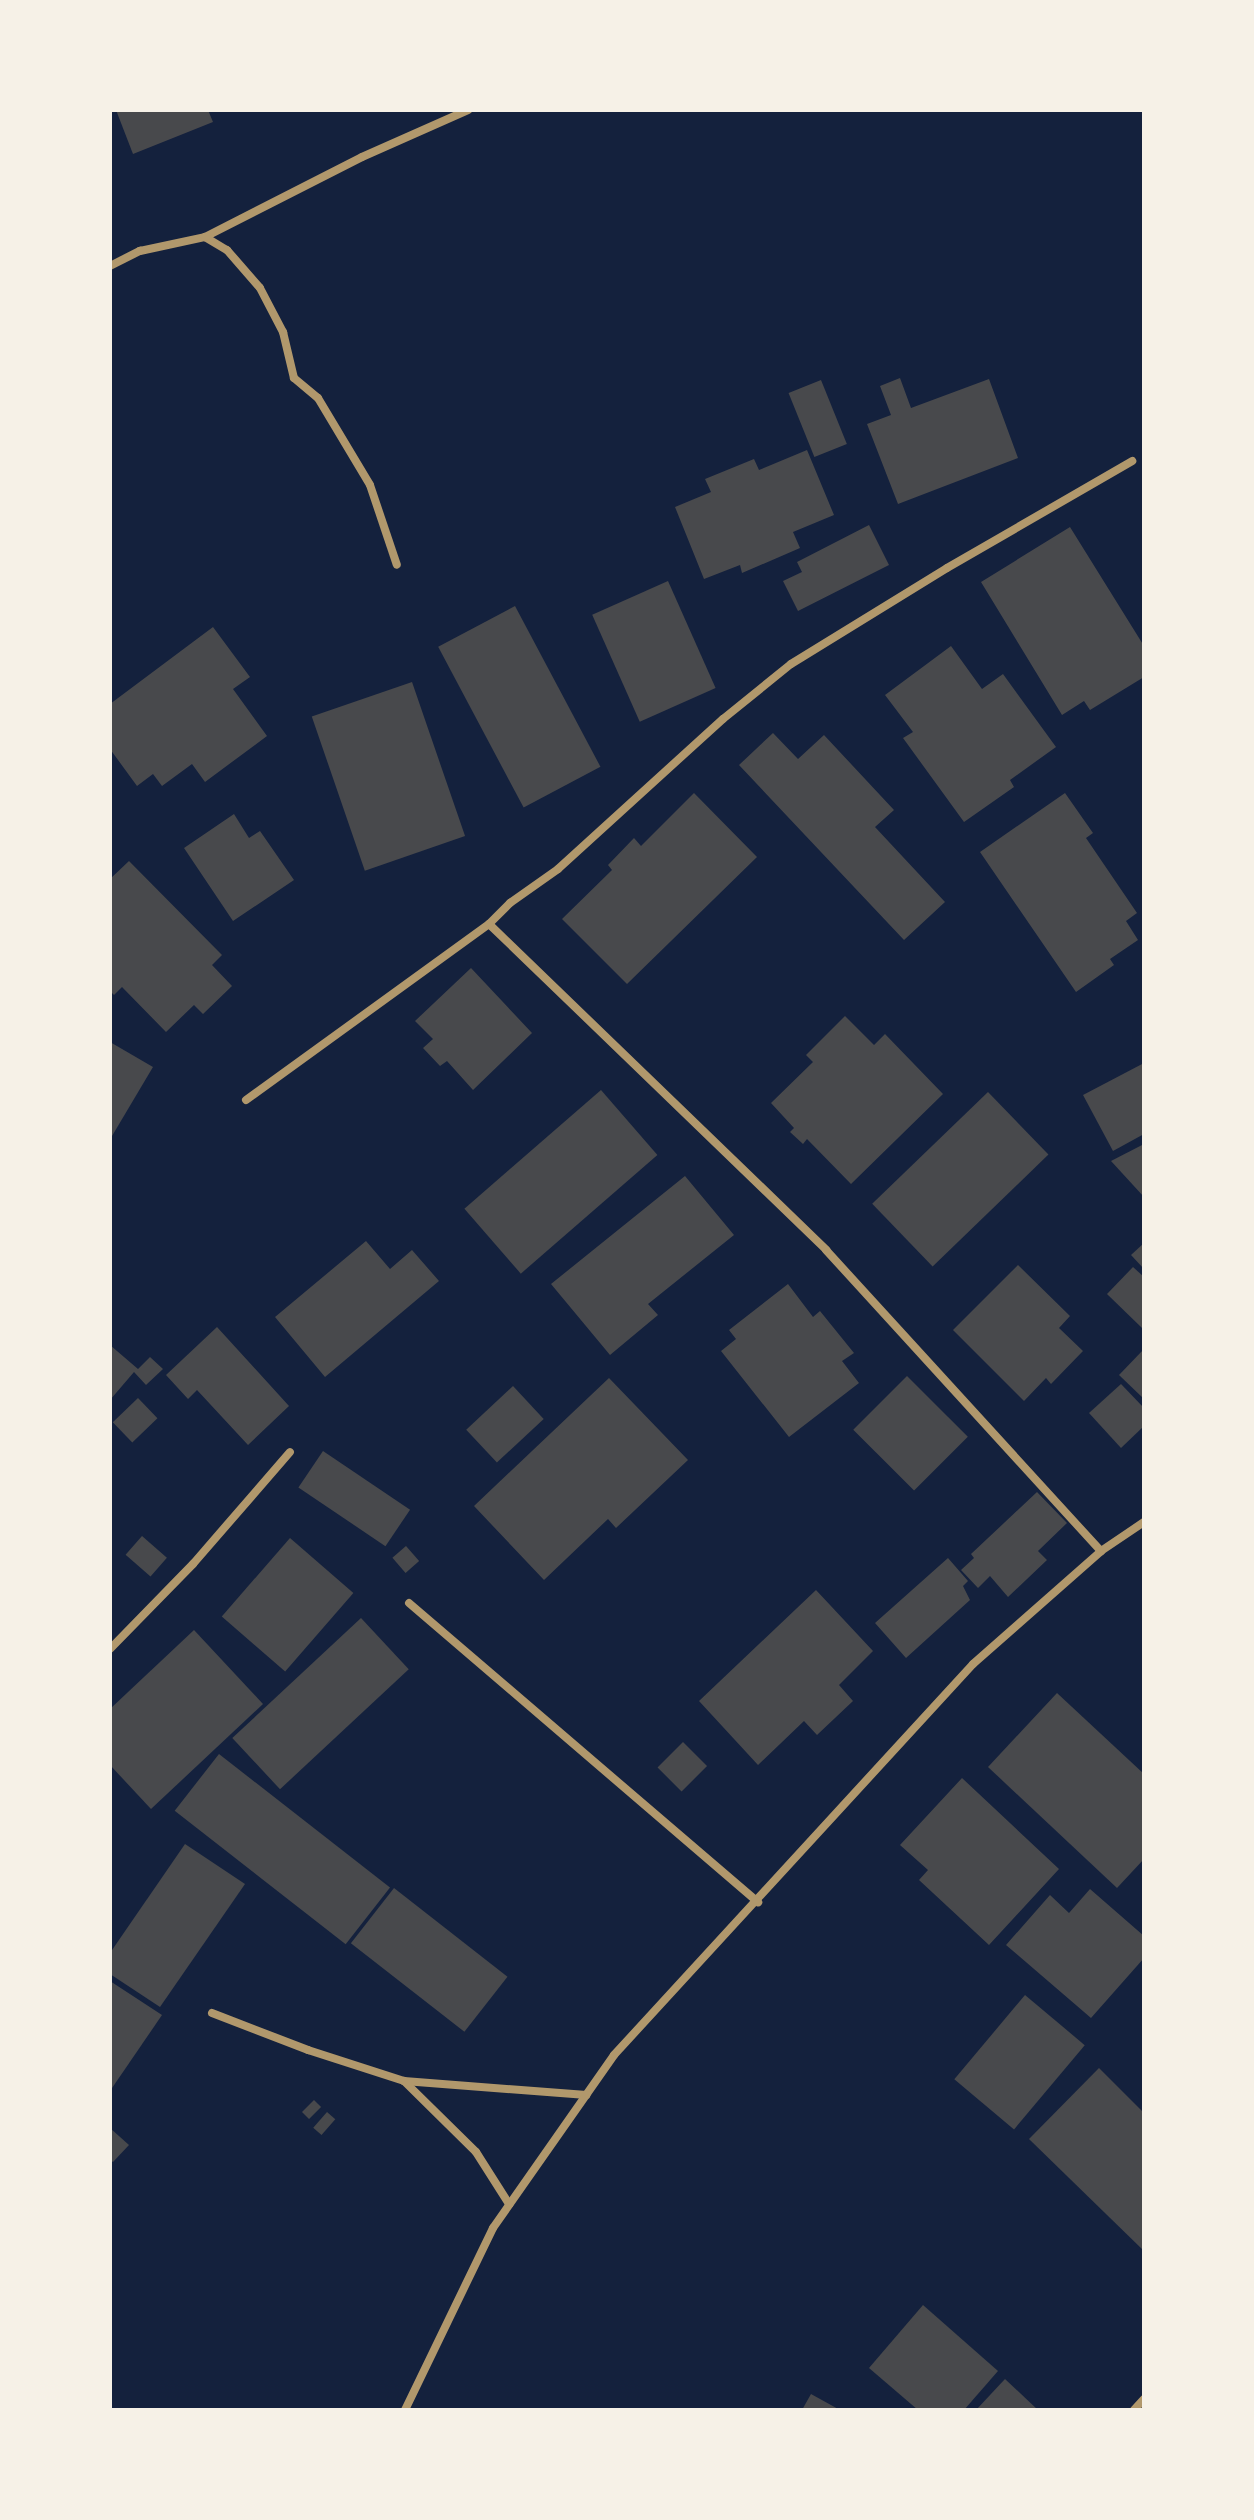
<!DOCTYPE html>
<html>
<head>
<meta charset="utf-8">
<style>
	body { margin:0 }
	#map { position:relative; width:1254px; height:2520px; overflow:hidden; background:#14213d; font-family:"Exo 2",sans-serif }
	div>[style] { position:absolute }
	.building>* { inset:0; background:#48494c; transform-origin:0 0 }
	.minor>* { height:8px; margin:-4px; padding:0 4px; transform-origin:4px; border-radius:4px; background:#b1986c }
	span { translate:-50% -50%; white-space:nowrap; text-align:center; line-height:1.15; -webkit-text-stroke:8px #f6f1e7; paint-order:stroke }
	.frame { position:absolute; inset:0; border:112px solid #f6f1e7; pointer-events:none }
</style>
</head>
<body>
<div id="map">
	<div class="building">
		<div style="clip-path:polygon(116px 110px,208px 110px,213px 122px,133px 154px)"></div>
		<div style="clip-path:polygon(900px 378px,911px 408px,989px 379px,1018px 458px,898px 504px,867px 424px,891px 415px,880px 386px)"></div>
		<div style="left:821px;top:380px;width:69px;height:35px;rotate:68deg"></div>
		<div style="clip-path:polygon(807px 450px,834px 515px,793px 532px,800px 548px,742px 573px,740px 565px,704px 579px,675px 507px,711px 492px,705px 479px,754px 459px,759px 470px)"></div>
		<div style="clip-path:polygon(869px 525px,889px 565px,798px 611px,783px 581px,802px 572px,797px 562px)"></div>
		<div style="clip-path:polygon(1070px 527px,1144px 646px,1144px 677px,1090px 710px,1084px 701px,1062px 715px,981px 582px)"></div>
		<div style="left:668px;top:581px;width:117px;height:83px;rotate:66deg"></div>
		<div style="left:515px;top:606px;width:182px;height:87px;rotate:62deg"></div>
		<div style="clip-path:polygon(213px 627px,250px 677px,233px 689px,267px 736px,205px 782px,192px 764px,162px 786px,153px 774px,137px 786px,110px 749px,110px 704px)"></div>
		<div style="clip-path:polygon(951px 646px,982px 689px,1003px 674px,1056px 747px,1010px 780px,1014px 787px,964px 822px,903px 738px,913px 732px,885px 695px)"></div>
		<div style="left:412px;top:682px;width:163px;height:106px;rotate:71deg"></div>
		<div style="clip-path:polygon(773px 733px,798px 759px,824px 735px,894px 810px,875px 827px,945px 902px,904px 940px,739px 765px)"></div>
		<div style="clip-path:polygon(694px 793px,757px 857px,627px 984px,562px 919px,612px 870px,608px 865px,634px 838px,641px 846px)"></div>
		<div style="clip-path:polygon(1065px 793px,1093px 833px,1086px 838px,1137px 913px,1126px 921px,1138px 940px,1110px 959px,1114px 965px,1076px 992px,980px 852px)"></div>
		<div style="clip-path:polygon(234px 814px,249px 838px,260px 831px,294px 880px,233px 921px,184px 848px)"></div>
		<div style="clip-path:polygon(129px 861px,222px 955px,212px 965px,232px 986px,203px 1014px,194px 1005px,166px 1032px,122px 987px,114px 995px,110px 991px,110px 879px)"></div>
		<div style="clip-path:polygon(471px 968px,532px 1033px,473px 1090px,447px 1061px,440px 1066px,423px 1048px,433px 1039px,415px 1021px)"></div>
		<div style="clip-path:polygon(845px 1016px,874px 1045px,885px 1034px,943px 1094px,851px 1184px,807px 1139px,803px 1144px,790px 1132px,794px 1128px,771px 1103px,813px 1062px,806px 1055px)"></div>
		<div style="clip-path:polygon(110px 1042px,153px 1067px,112px 1136px,110px 1135px)"></div>
		<div style="clip-path:polygon(1144px 1063px,1144px 1134px,1113px 1151px,1083px 1095px)"></div>
		<div style="left:601px;top:1090px;width:86px;height:181px;rotate:49deg"></div>
		<div style="left:988px;top:1092px;width:87px;height:161px;rotate:46deg"></div>
		<div style="clip-path:polygon(1144px 1144px,1144px 1197px,1111px 1161px)"></div>
		<div style="clip-path:polygon(685px 1176px,734px 1235px,648px 1304px,658px 1315px,610px 1355px,551px 1284px)"></div>
		<div style="clip-path:polygon(366px 1241px,390px 1269px,412px 1250px,439px 1281px,325px 1377px,275px 1317px)"></div>
		<div style="clip-path:polygon(1144px 1243px,1144px 1269px,1131px 1255px)"></div>
		<div style="clip-path:polygon(1018px 1265px,1070px 1316px,1059px 1328px,1083px 1351px,1051px 1384px,1046px 1378px,1024px 1401px,953px 1330px)"></div>
		<div style="clip-path:polygon(1133px 1267px,1144px 1277px,1142px 1328px,1107px 1294px)"></div>
		<div style="clip-path:polygon(788px 1284px,813px 1317px,820px 1311px,854px 1353px,842px 1361px,859px 1383px,789px 1437px,721px 1351px,736px 1339px,729px 1330px)"></div>
		<div style="clip-path:polygon(217px 1327px,289px 1406px,248px 1445px,197px 1390px,188px 1399px,166px 1375px)"></div>
		<div style="clip-path:polygon(110px 1345px,138px 1369px,150px 1357px,163px 1369px,146px 1385px,134px 1372px,110px 1400px)"></div>
		<div style="clip-path:polygon(1144px 1349px,1144px 1399px,1119px 1375px)"></div>
		<div style="left:907px;top:1376px;width:86px;height:76px;rotate:45deg"></div>
		<div style="clip-path:polygon(609px 1378px,688px 1460px,616px 1528px,608px 1519px,544px 1580px,474px 1506px)"></div>
		<div style="clip-path:polygon(1121px 1384px,1144px 1408px,1144px 1426px,1121px 1448px,1089px 1413px)"></div>
		<div style="left:513px;top:1386px;width:45px;height:64px;rotate:47deg"></div>
		<div style="left:138px;top:1398px;width:28px;height:35px;rotate:46deg"></div>
		<div style="left:323px;top:1451px;width:105px;height:44px;rotate:34deg"></div>
		<div style="clip-path:polygon(1037px 1492px,1067px 1523px,1038px 1551px,1047px 1560px,1008px 1597px,990px 1576px,978px 1588px,961px 1570px,974px 1558px,971px 1554px)"></div>
		<div style="left:142px;top:1536px;width:33px;height:25px;rotate:41deg"></div>
		<div style="left:290px;top:1538px;width:84px;height:104px;rotate:41deg"></div>
		<div style="left:406px;top:1546px;width:20px;height:18px;rotate:49deg"></div>
		<div style="clip-path:polygon(948px 1558px,968px 1581px,963px 1586px,970px 1600px,906px 1658px,875px 1623px)"></div>
		<div style="clip-path:polygon(816px 1590px,873px 1651px,839px 1685px,853px 1701px,817px 1735px,804px 1721px,758px 1765px,699px 1701px)"></div>
		<div style="left:361px;top:1618px;width:70px;height:176px;rotate:47deg"></div>
		<div style="clip-path:polygon(194px 1630px,263px 1704px,151px 1809px,110px 1765px,110px 1709px)"></div>
		<div style="clip-path:polygon(1057px 1693px,1144px 1774px,1144px 1859px,1117px 1888px,988px 1767px)"></div>
		<div style="left:683px;top:1742px;width:34px;height:36px;rotate:45deg"></div>
		<div style="left:219px;top:1754px;width:217px;height:72px;rotate:38deg"></div>
		<div style="clip-path:polygon(962px 1778px,1059px 1869px,989px 1945px,919px 1880px,928px 1870px,900px 1845px)"></div>
		<div style="clip-path:polygon(185px 1844px,245px 1884px,160px 2007px,110px 1974px,110px 1953px)"></div>
		<div style="left:394px;top:1888px;width:144px;height:70px;rotate:38deg"></div>
		<div style="clip-path:polygon(1090px 1889px,1144px 1936px,1144px 1958px,1091px 2018px,1006px 1945px,1050px 1895px,1069px 1913px)"></div>
		<div style="clip-path:polygon(110px 1981px,162px 2015px,110px 2091px)"></div>
		<div style="left:1025px;top:1995px;width:78px;height:110px;rotate:40deg"></div>
		<div style="clip-path:polygon(1099px 2068px,1144px 2113px,1144px 2251px,1029px 2139px)"></div>
		<div style="left:314px;top:2100px;width:10px;height:17px;rotate:45deg"></div>
		<div style="left:327px;top:2112px;width:11px;height:21px;rotate:41deg"></div>
		<div style="clip-path:polygon(110px 2128px,129px 2145px,113px 2162px,110px 2160px)"></div>
		<div style="clip-path:polygon(923px 2305px,998px 2371px,964px 2410px,918px 2410px,869px 2368px)"></div>
		<div style="clip-path:polygon(1005px 2379px,1038px 2410px,976px 2410px)"></div>
		<div style="clip-path:polygon(811px 2394px,840px 2410px,802px 2410px)"></div>
	</div>
	<div class="minor">
		<div style="left:205px;top:237px;width:26px;rotate:31deg"></div>
		<div style="left:227px;top:250px;width:50px;rotate:49deg"></div>
		<div style="left:260px;top:288px;width:50px;rotate:62.4deg"></div>
		<div style="left:283px;top:332px;width:47px;rotate:76.6deg"></div>
		<div style="left:294px;top:378px;width:31px;rotate:40deg"></div>
		<div style="left:318px;top:398px;width:101px;rotate:59.1deg"></div>
		<div style="left:370px;top:485px;width:84px;rotate:71.4deg"></div>
		<div style="left:110px;top:266px;width:34px;rotate:-27deg"></div>
		<div style="left:140px;top:251px;width:66px;rotate:-12.2deg"></div>
		<div style="left:205px;top:237px;width:176px;rotate:-27deg"></div>
		<div style="left:362px;top:157px;width:116px;rotate:-23.9deg"></div>
		<div style="left:489px;top:924px;width:469px;rotate:44deg"></div>
		<div style="left:826px;top:1250px;width:408px;rotate:47.6deg"></div>
		<div style="left:246px;top:1100px;width:300px;rotate:-35.9deg"></div>
		<div style="left:489px;top:924px;width:30px;rotate:-45deg"></div>
		<div style="left:510px;top:903px;width:59px;rotate:-35.3deg"></div>
		<div style="left:558px;top:869px;width:223px;rotate:-42.3deg"></div>
		<div style="left:723px;top:719px;width:87px;rotate:-39deg"></div>
		<div style="left:791px;top:664px;width:183px;rotate:-31.6deg"></div>
		<div style="left:947px;top:568px;width:214px;rotate:-30deg"></div>
		<div style="left:409px;top:1603px;width:460px;rotate:40.6deg"></div>
		<div style="left:110px;top:1649px;width:119px;rotate:-45.7deg"></div>
		<div style="left:193px;top:1564px;width:148px;rotate:-49.1deg"></div>
		<div style="left:212px;top:2013px;width:103px;rotate:21.1deg"></div>
		<div style="left:308px;top:2050px;width:101px;rotate:17.9deg"></div>
		<div style="left:404px;top:2081px;width:183px;rotate:4.4deg"></div>
		<div style="left:404px;top:2081px;width:101px;rotate:44.6deg"></div>
		<div style="left:476px;top:2152px;width:62px;rotate:57.6deg"></div>
		<div style="left:405px;top:2410px;width:202px;rotate:-64.2deg"></div>
		<div style="left:493px;top:2228px;width:211px;rotate:-55deg"></div>
		<div style="left:614px;top:2055px;width:531px;rotate:-47.44deg"></div>
		<div style="left:973px;top:1664px;width:171px;rotate:-41.4deg"></div>
		<div style="left:1101px;top:1551px;width:52px;rotate:-34deg"></div>
		<div style="left:1134px;top:2410px;width:15px;rotate:-48deg"></div>
	</div>
	<div class="frame"></div>
</div>
</body>
</html>
